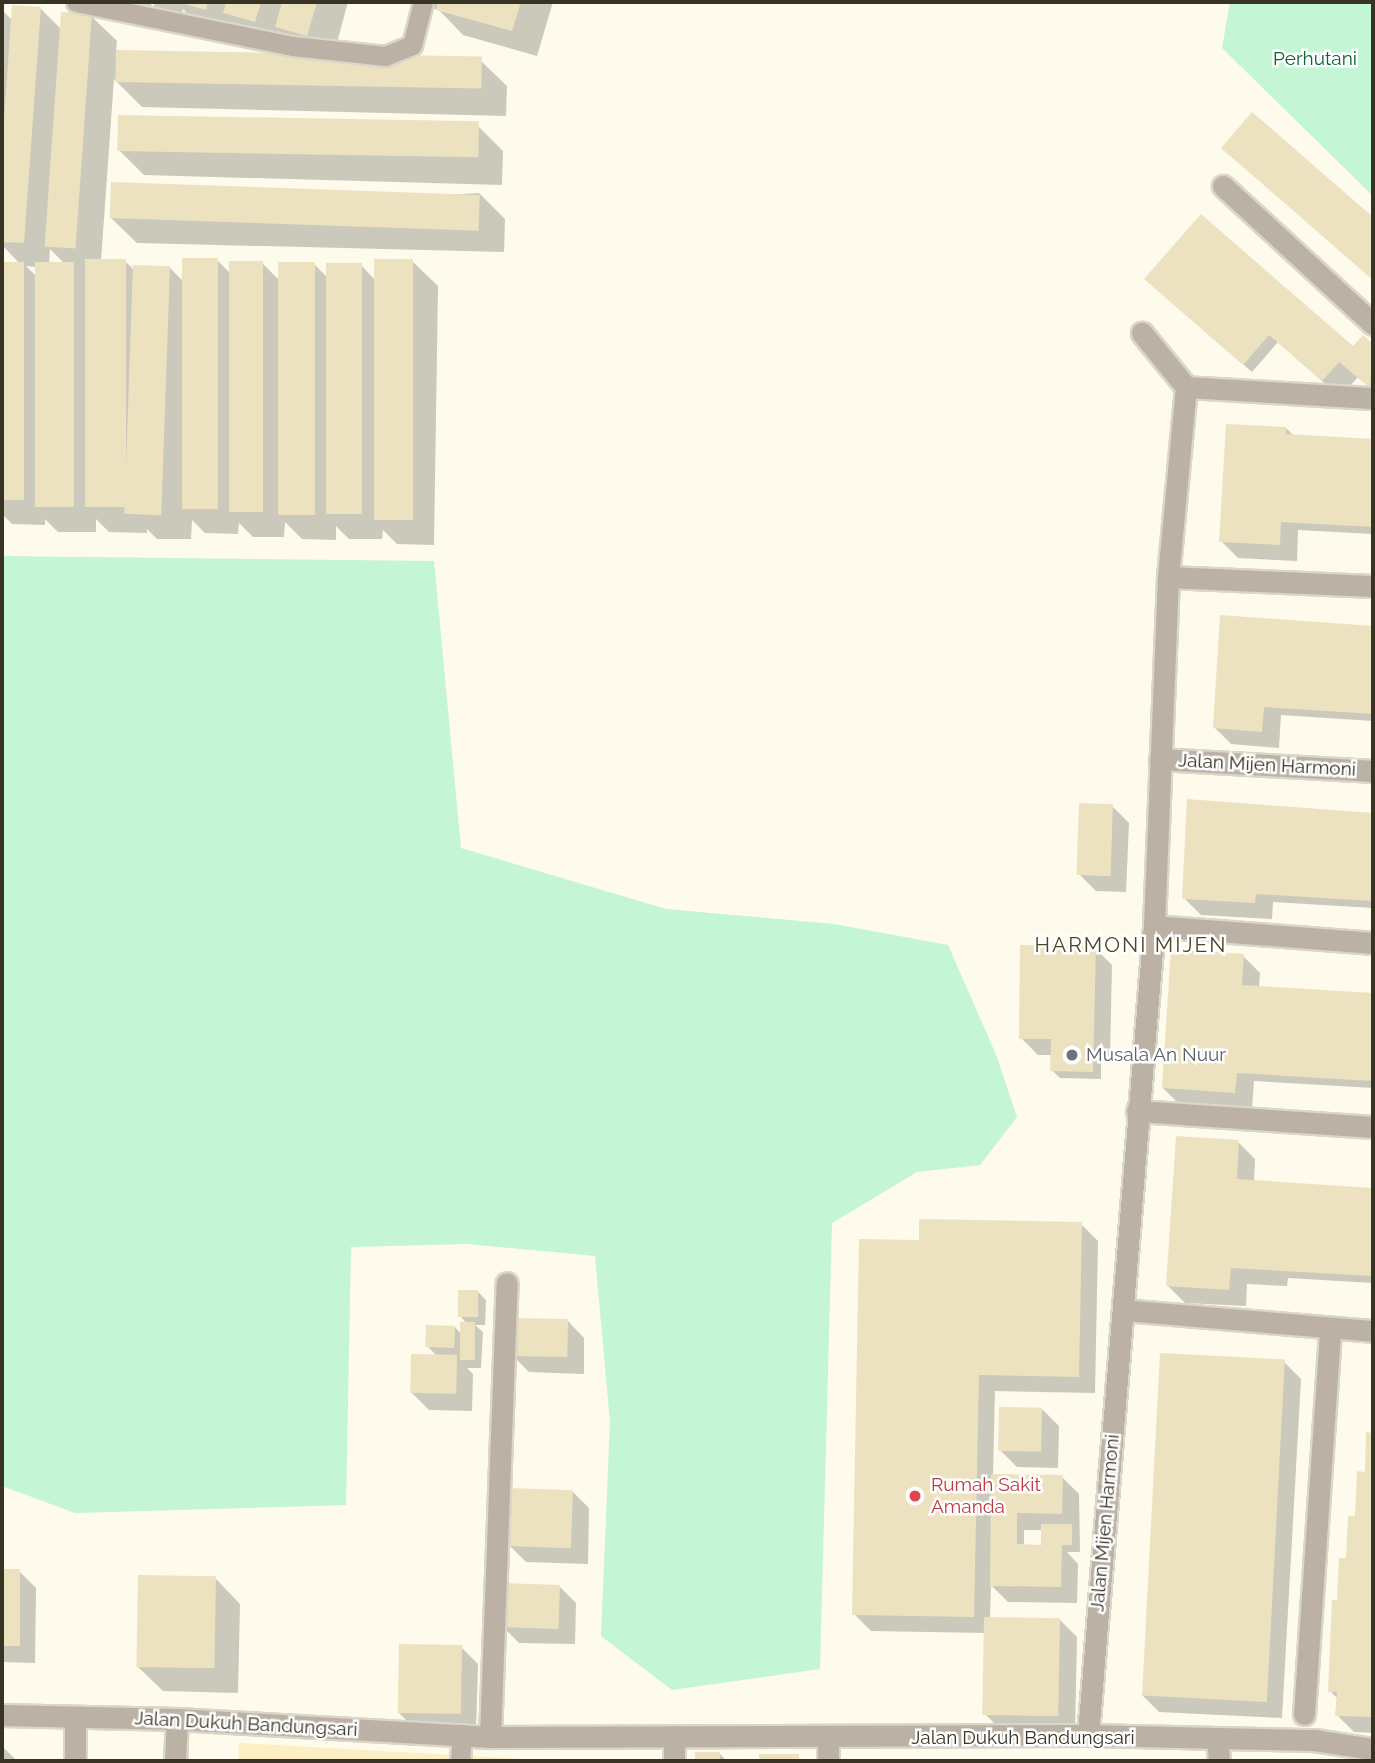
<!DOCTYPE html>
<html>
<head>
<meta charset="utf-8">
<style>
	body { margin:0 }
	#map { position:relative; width:1375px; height:1763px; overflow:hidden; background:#fefaec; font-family:Raleway,sans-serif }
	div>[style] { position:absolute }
	.built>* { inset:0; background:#fdefc4 }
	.green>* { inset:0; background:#c4f5d4 }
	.shadow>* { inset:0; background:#0003 }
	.building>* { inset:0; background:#ede2bf; transform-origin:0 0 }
	.roads { filter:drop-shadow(2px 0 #dad6c8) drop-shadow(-2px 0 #dad6c8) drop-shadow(0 2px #dad6c8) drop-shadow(0 -2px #dad6c8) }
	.lane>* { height:19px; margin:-9.5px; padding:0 9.5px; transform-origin:9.5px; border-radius:9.5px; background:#bcb1a5 }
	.street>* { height:21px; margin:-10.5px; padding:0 10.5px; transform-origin:10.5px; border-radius:10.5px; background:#bcb1a5 }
	.dots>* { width:19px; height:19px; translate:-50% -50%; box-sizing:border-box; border:4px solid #fff; border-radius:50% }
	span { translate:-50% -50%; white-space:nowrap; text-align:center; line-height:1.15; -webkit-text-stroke:5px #fff; paint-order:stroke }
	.park-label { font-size:19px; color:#056438 }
	.street-label { font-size:19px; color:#373325 }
	.worship-label { font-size:19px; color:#5b616d }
	.left { translate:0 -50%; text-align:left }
	.health-label { font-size:19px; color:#be3a42 }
	.neighbourhood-label { font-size:21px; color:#4f4527; letter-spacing:2px }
	.frame { position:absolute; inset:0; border:4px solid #373325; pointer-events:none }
</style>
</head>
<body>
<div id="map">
	<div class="built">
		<div style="clip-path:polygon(239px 1743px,558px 1761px,238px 1761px)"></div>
	</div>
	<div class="green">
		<div style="clip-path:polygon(1230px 2px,1373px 2px,1373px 196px,1222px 48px)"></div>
		<div style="clip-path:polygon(2px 556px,434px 561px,461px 848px,666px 909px,834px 924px,948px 945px,997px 1057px,1017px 1117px,980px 1165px,917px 1172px,832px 1223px,820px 1669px,672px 1690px,601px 1636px,610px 1422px,595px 1256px,467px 1244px,351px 1247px,346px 1505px,75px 1513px,2px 1486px)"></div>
	</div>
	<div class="shadow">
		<div style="clip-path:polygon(evenodd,128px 2px,151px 2px,152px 12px,155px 2px,348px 2px,333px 57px,481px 61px,507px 86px,506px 116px,142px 107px,114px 79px,101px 261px,125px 261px,135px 271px,169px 267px,183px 281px,217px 260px,230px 273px,262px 263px,279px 280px,314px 264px,327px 277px,361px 265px,375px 280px,412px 261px,438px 286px,434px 545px,397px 544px,383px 530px,382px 539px,349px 539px,336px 526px,336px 540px,302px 539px,285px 522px,284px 537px,253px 537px,239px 523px,238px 534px,205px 533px,192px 520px,191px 539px,157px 539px,147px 529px,147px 533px,109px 532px,96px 519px,96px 532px,58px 532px,45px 519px,45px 525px,12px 524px,2px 514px,2px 264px,20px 264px,2px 245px,2px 10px,12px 20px,40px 8px,61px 29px,91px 16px,117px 41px,116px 52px,316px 57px,303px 52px,284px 33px,280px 46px,250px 38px,234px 22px,231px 34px,199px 26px,183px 9px,177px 28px,145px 19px,128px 2px,50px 249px,65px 264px,49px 264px,50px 249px,128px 2px,26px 266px,37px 267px,37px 277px,26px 266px)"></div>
		<div style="clip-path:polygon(407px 2px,553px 2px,537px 56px,463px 35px,439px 10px)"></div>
		<div style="clip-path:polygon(478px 126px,503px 151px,502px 185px,144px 175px,119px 150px)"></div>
		<div style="clip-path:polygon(479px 193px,505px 219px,504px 252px,137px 243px,111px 218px)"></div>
		<div style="clip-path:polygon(1154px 287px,1345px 353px,1363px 338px,1373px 347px,1373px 390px,1358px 377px,1340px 397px,1278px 342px,1252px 372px)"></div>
		<div style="clip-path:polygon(1286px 428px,1294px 436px,1373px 441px,1373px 534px,1298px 530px,1297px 561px,1238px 558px,1221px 541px)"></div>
		<div style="clip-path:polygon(1222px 617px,1373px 627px,1373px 721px,1281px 715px,1279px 748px,1231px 744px,1214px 727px)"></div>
		<div style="clip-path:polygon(1112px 806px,1129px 823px,1126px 892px,1096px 891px,1079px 874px)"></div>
		<div style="clip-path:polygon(1260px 808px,1373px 815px,1373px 908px,1273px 902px,1272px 919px,1201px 915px,1184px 898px)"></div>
		<div style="clip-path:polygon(1095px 948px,1112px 965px,1110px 1056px,1101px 1056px,1101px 1079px,1060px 1078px,1052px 1070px,1052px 1055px,1038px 1055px,1021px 1038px)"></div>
		<div style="clip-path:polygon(1243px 956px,1260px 973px,1259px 987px,1373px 994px,1373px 1088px,1254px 1081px,1252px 1109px,1180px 1105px,1163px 1088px)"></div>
		<div style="clip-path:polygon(1238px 1142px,1255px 1159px,1254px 1182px,1373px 1189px,1373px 1283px,1288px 1278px,1287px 1286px,1247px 1284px,1246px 1306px,1185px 1303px,1168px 1286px)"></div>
		<div style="clip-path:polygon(evenodd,1081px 1224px,1098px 1241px,1095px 1393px,995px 1391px,993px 1476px,1062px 1477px,1079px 1494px,1080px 1552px,1067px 1552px,1078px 1564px,1077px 1603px,1008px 1602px,991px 1585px,990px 1619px,1060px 1620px,1077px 1637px,1075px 1733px,1002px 1731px,985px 1714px,986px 1633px,871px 1631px,854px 1614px,921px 1242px,1081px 1224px,1024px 1530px,1043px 1530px,1042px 1547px,1024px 1546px,1024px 1530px)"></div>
		<div style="clip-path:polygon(478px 1292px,486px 1300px,485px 1325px,475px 1325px,483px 1332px,481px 1368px,467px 1368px,473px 1374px,472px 1411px,429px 1410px,412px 1393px,438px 1357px,427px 1346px,455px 1327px,461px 1334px,467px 1324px,460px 1316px)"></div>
		<div style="clip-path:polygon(568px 1321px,584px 1338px,584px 1374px,529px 1372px,512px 1355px)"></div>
		<div style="clip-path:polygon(1284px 1362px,1301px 1379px,1282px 1718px,1159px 1712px,1142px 1695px)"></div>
		<div style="clip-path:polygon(1042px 1409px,1059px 1426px,1058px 1468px,1017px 1467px,1000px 1450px)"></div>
		<div style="clip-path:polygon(1368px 1434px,1373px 1435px,1373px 1733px,1354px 1732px,1337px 1715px,1338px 1699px,1330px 1691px,1338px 1602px,1366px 1474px)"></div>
		<div style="clip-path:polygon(572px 1491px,589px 1508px,588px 1564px,526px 1562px,509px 1545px)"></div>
		<div style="clip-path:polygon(2px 1570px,19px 1571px,36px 1588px,35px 1663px,2px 1662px)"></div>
		<div style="clip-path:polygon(215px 1578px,240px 1604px,238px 1693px,163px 1691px,137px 1666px)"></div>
		<div style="clip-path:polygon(559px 1586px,576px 1603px,575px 1644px,519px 1643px,502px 1626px)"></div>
		<div style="clip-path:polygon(461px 1647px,478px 1664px,476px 1731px,416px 1730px,399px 1713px)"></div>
		<div style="clip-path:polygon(2px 1749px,5px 1749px,17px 1761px,2px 1761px)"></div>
		<div style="clip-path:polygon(697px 1754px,720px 1754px,727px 1761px,697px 1761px)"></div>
	</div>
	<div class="building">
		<div style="clip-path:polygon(178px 2px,208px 2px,206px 10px)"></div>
		<div style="clip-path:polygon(226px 2px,261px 2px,255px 22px,223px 13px)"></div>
		<div style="clip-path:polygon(282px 2px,317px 2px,307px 36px,275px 27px)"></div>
		<div style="clip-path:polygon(438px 2px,521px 2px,512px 31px,436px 10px)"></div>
		<div style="clip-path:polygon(12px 5px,41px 7px,24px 243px,2px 242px,2px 148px)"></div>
		<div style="left:61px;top:12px;width:31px;height:235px;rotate:4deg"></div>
		<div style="left:116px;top:50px;width:366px;height:32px;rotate:1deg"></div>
		<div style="clip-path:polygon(1252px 112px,1373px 217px,1373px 280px,1221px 148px)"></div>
		<div style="left:118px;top:115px;width:361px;height:36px;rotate:1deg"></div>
		<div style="left:111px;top:182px;width:369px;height:36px;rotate:2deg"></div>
		<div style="clip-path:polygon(1201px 214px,1353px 346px,1363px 335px,1373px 344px,1370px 388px,1339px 362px,1322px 381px,1269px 335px,1243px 365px,1144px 279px)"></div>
		<div style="left:182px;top:258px;width:36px;height:251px"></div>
		<div style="left:85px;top:259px;width:41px;height:248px"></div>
		<div style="left:374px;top:259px;width:39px;height:261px"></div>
		<div style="left:229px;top:261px;width:34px;height:251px"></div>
		<div style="left:2px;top:262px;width:22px;height:238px"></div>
		<div style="left:35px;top:262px;width:39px;height:245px"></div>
		<div style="left:278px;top:262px;width:37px;height:253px"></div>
		<div style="left:326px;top:263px;width:36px;height:251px"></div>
		<div style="left:133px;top:265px;width:37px;height:249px;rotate:2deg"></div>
		<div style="clip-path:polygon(1226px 424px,1286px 427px,1286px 434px,1373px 439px,1373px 527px,1281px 522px,1280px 545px,1219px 542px)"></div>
		<div style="clip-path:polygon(1220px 615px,1373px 626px,1373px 714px,1264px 707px,1262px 732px,1213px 728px)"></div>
		<div style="clip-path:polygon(1187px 799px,1373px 813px,1373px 901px,1256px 894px,1255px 903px,1182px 899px)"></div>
		<div style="left:1079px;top:803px;width:34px;height:72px;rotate:2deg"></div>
		<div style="clip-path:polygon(1020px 945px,1096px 946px,1093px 1072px,1050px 1071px,1051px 1039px,1019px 1039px)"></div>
		<div style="clip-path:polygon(1171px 949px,1244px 954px,1242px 985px,1373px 993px,1373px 1081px,1237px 1073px,1235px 1093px,1162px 1088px)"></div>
		<div style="clip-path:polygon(1176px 1136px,1239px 1140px,1237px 1179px,1373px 1188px,1373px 1276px,1231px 1268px,1229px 1290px,1166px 1286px)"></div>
		<div style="clip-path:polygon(919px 1219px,1082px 1222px,1079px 1377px,979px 1375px,974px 1617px,852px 1615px,859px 1239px,919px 1240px)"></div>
		<div style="left:458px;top:1290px;width:20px;height:27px"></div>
		<div style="left:512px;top:1318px;width:56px;height:38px;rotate:1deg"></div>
		<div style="left:460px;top:1322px;width:15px;height:38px"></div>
		<div style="left:426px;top:1325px;width:29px;height:22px;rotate:2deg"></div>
		<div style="left:1160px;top:1353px;width:125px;height:343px;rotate:3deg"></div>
		<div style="left:411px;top:1354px;width:46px;height:39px;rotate:1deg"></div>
		<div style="left:999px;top:1407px;width:43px;height:44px;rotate:1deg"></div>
		<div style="clip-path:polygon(1366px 1432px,1373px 1433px,1373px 1717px,1335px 1716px,1337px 1692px,1328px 1692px,1332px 1600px,1337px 1600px,1339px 1558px,1346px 1558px,1348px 1516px,1355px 1516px,1357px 1471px,1365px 1472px)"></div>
		<div style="clip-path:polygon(991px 1474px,1063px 1475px,1062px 1514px,1017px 1513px,1017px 1544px,1041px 1545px,1041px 1524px,1072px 1524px,1072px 1545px,1062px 1545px,1061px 1587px,990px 1586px)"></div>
		<div style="left:508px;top:1488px;width:65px;height:58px;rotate:2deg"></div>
		<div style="left:2px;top:1569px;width:18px;height:77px"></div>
		<div style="left:138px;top:1575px;width:78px;height:92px;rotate:1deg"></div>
		<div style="left:501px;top:1583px;width:59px;height:44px;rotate:2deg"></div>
		<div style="left:984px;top:1617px;width:76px;height:98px;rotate:1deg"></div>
		<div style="left:399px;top:1644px;width:63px;height:69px;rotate:1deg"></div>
		<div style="left:695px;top:1752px;width:25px;height:9px"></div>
		<div style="left:759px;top:1754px;width:40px;height:7px"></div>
	</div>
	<div class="roads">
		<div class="lane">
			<div style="left:76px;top:2px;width:221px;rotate:11.5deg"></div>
			<div style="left:293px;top:46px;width:93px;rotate:6.2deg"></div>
			<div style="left:385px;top:56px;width:29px;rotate:-22deg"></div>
			<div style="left:412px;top:45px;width:44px;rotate:-75.7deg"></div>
			<div style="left:460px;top:1761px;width:27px;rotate:-86deg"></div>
		</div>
		<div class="street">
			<div style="left:1223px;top:186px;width:204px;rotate:42.6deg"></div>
			<div style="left:1186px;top:387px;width:187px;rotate:3.4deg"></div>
			<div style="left:1168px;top:577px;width:205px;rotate:2.5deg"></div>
			<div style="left:1160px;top:759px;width:213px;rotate:3.2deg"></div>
			<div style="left:1154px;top:926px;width:220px;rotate:4.4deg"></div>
			<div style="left:1137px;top:1111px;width:237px;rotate:3.9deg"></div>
			<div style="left:1123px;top:1310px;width:251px;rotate:4.8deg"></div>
			<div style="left:1304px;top:1714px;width:386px;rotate:-86.1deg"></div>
			<div style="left:2px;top:1715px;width:175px;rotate:1.3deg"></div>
			<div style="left:177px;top:1719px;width:314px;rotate:3.3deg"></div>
			<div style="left:490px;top:1737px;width:598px;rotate:-0.19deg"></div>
			<div style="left:1088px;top:1735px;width:226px;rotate:1.3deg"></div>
			<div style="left:1314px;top:1740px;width:60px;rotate:8.7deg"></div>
			<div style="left:75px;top:1717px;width:44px;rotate:90deg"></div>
			<div style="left:1088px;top:1735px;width:812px;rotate:-85.34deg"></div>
			<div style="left:1154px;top:926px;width:349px;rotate:-87.7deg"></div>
			<div style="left:1168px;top:577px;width:191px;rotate:-84.6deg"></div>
			<div style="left:1186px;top:387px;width:70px;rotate:-129.2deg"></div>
			<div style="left:674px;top:1736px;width:25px;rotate:90deg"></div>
			<div style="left:490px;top:1737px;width:454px;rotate:-87.9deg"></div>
			<div style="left:1217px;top:1738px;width:23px;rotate:85deg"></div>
			<div style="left:175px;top:1761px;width:42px;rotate:-87.3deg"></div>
			<div style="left:828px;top:1761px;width:24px;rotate:-90deg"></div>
		</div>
	</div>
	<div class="dots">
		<div style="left:1072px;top:1055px;background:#6b7280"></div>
		<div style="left:915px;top:1496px;background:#e0444e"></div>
	</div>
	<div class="park-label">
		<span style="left:1315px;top:59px">Perhutani</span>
	</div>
	<div class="street-label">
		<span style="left:1267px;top:765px;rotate:3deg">Jalan Mijen Harmoni</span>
		<span style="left:1105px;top:1523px;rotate:-85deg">Jalan Mijen Harmoni</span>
		<span style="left:246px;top:1724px;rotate:3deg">Jalan Dukuh Bandungsari</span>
		<span style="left:1023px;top:1738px">Jalan Dukuh Bandungsari</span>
	</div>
	<div class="worship-label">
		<span class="left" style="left:1086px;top:1055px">Musala An Nuur</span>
	</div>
	<div class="health-label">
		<span class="left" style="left:931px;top:1496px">Rumah Sakit<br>Amanda</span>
	</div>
	<div class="neighbourhood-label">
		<span style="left:1131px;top:945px">HARMONI MIJEN</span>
	</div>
	<div class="frame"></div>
</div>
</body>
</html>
